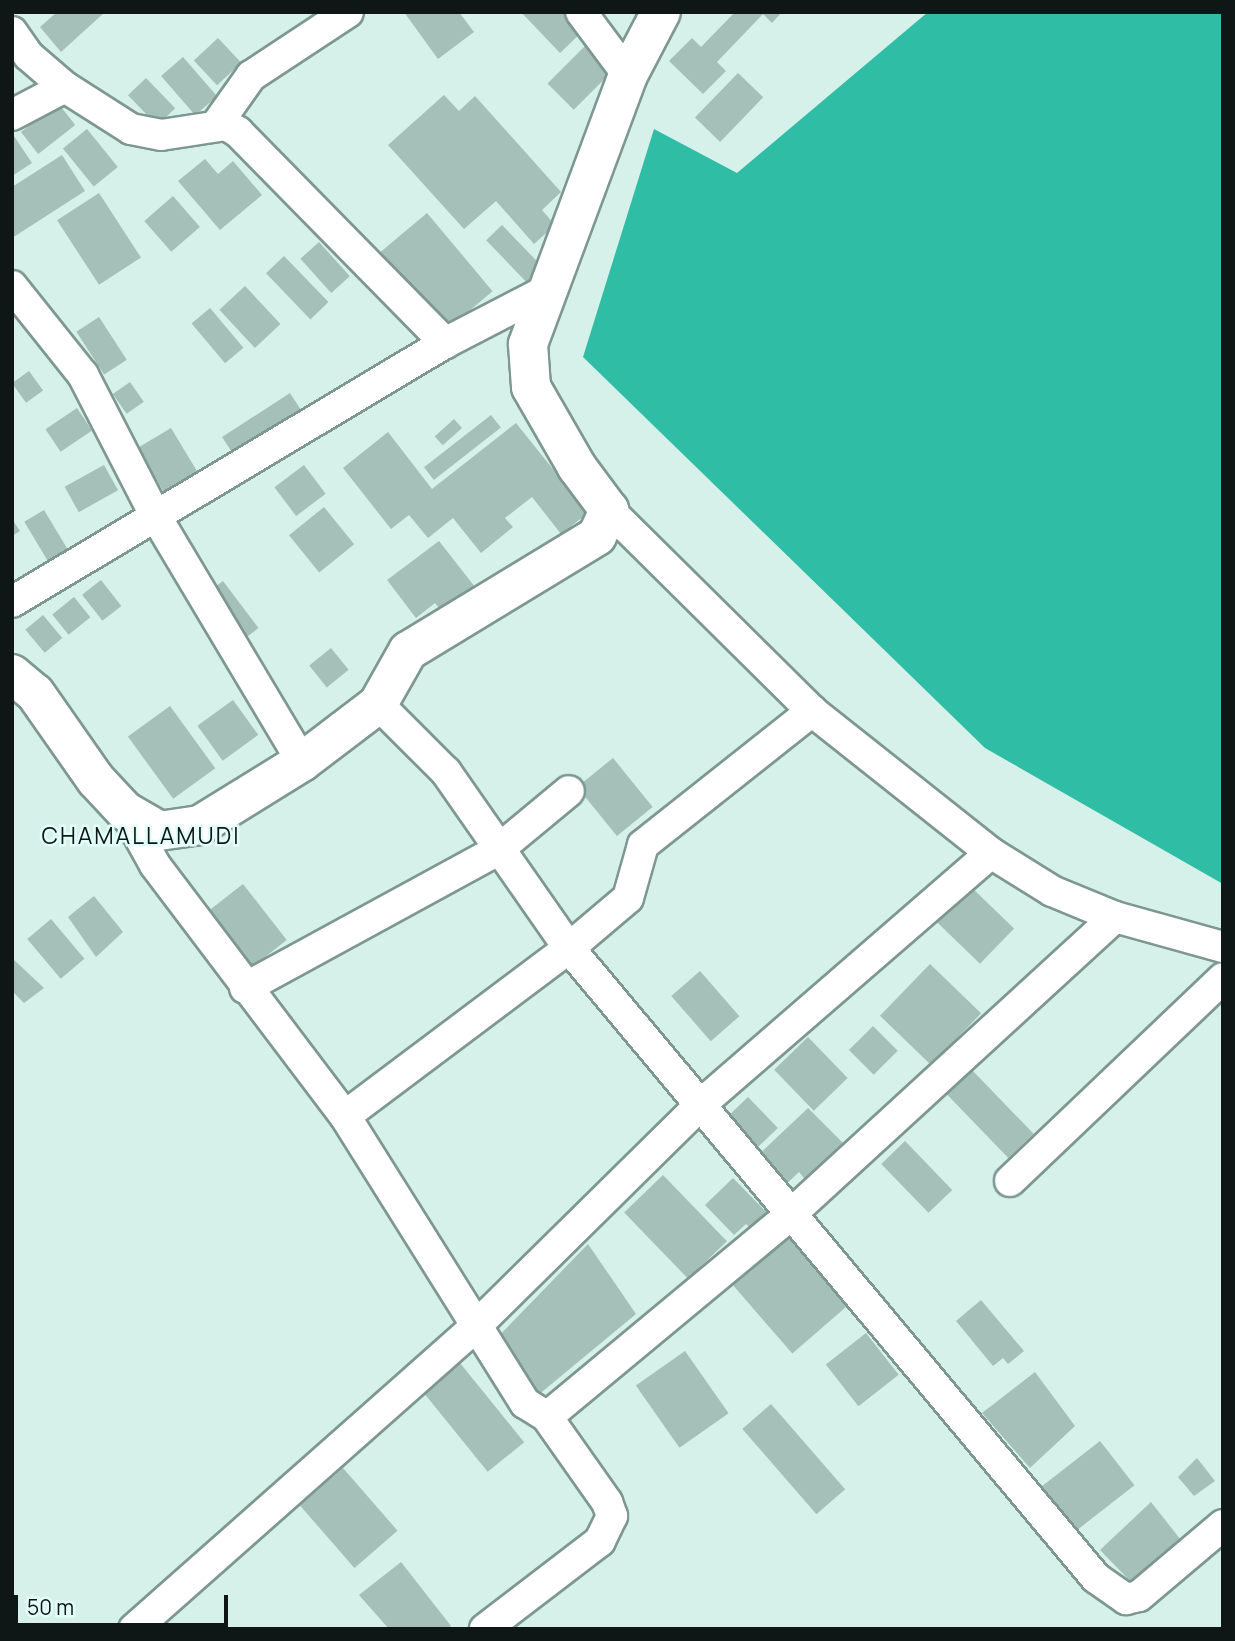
<!DOCTYPE html>
<html>
<head>
<meta charset="utf-8">
<style>
	body { margin:0 }
	#map { position:relative; width:1235px; height:1641px; overflow:hidden; background:#d5f1e9; font-family:Manrope,sans-serif }
	div>[style] { position:absolute }
	.water>* { inset:0; background:#2fbea5 }
	.building>* { inset:0; background:#a5bfb9; transform-origin:0 0 }
	.roads { filter:drop-shadow(2px 0 #7e9791) drop-shadow(-2px 0 #7e9791) drop-shadow(0 2px #7e9791) drop-shadow(0 -2px #7e9791) }
	.street>* { height:30px; margin:-15px; padding:0 15px; transform-origin:15px; border-radius:15px; background:#fff }
	.secondary>* { height:38px; margin:-19px; padding:0 19px; transform-origin:19px; border-radius:19px; background:#fff }
	span { translate:-50% -50%; white-space:nowrap; text-align:center; line-height:1.15; -webkit-text-stroke:5px #e2fef7; paint-order:stroke }
	.quarter-label { font-size:23px; color:#0e1715; letter-spacing:2px }
	.frame { position:absolute; inset:0; border:14px solid #0e1715; pointer-events:none }
	.scale { position:absolute; left:14px; top:1595px; width:214px; height:32px; box-sizing:border-box; border:4px solid #0e1715; border-top:0; padding-left:9px; font-size:21px; line-height:24px; white-space:nowrap; color:#0e1715; -webkit-text-stroke:5px #e2fef7; paint-order:stroke }
</style>
</head>
<body>
<div id="map">
	<div class="water">
		<div style="clip-path:polygon(928px 12px,1223px 12px,1223px 884px,985px 748px,583px 357px,654px 129px,737px 173px)"></div>
	</div>
	<div class="building">
		<div style="clip-path:polygon(57px 12px,105px 12px,61px 52px,40px 27px)"></div>
		<div style="clip-path:polygon(404px 12px,459px 12px,474px 32px,438px 59px)"></div>
		<div style="clip-path:polygon(521px 12px,568px 12px,585px 29px,560px 53px)"></div>
		<div style="clip-path:polygon(735px 12px,782px 12px,772px 23px,763px 14px,717px 62px,726px 71px,703px 94px,669px 61px,692px 38px,701px 47px)"></div>
		<div style="left:218px;top:38px;width:34px;height:33px;rotate:47deg"></div>
		<div style="left:585px;top:46px;width:37px;height:53px;rotate:45deg"></div>
		<div style="left:183px;top:57px;width:52px;height:29px;rotate:49deg"></div>
		<div style="left:738px;top:73px;width:35px;height:62px;rotate:44deg"></div>
		<div style="left:146px;top:78px;width:42px;height:25px;rotate:46deg"></div>
		<div style="clip-path:polygon(444px 95px,459px 111px,475px 96px,561px 192px,542px 210px,555px 225px,534px 244px,496px 201px,464px 229px,388px 145px)"></div>
		<div style="left:58px;top:103px;width:28px;height:47px;rotate:52deg"></div>
		<div style="left:87px;top:129px;width:49px;height:31px;rotate:51deg"></div>
		<div style="clip-path:polygon(12px 133px,32px 163px,12px 176px)"></div>
		<div style="clip-path:polygon(62px 155px,85px 191px,12px 238px,12px 187px)"></div>
		<div style="clip-path:polygon(205px 159px,218px 174px,233px 161px,262px 195px,220px 230px,178px 181px)"></div>
		<div style="left:99px;top:193px;width:77px;height:50px;rotate:57deg"></div>
		<div style="left:173px;top:196px;width:41px;height:38px;rotate:49deg"></div>
		<div style="left:427px;top:213px;width:102px;height:63px;rotate:50deg"></div>
		<div style="left:502px;top:225px;width:61px;height:22px;rotate:46deg"></div>
		<div style="left:319px;top:242px;width:46px;height:25px;rotate:48deg"></div>
		<div style="left:284px;top:256px;width:64px;height:25px;rotate:46deg"></div>
		<div style="left:245px;top:286px;width:52px;height:35px;rotate:47deg"></div>
		<div style="left:210px;top:308px;width:52px;height:24px;rotate:50deg"></div>
		<div style="left:99px;top:317px;width:51px;height:27px;rotate:57deg"></div>
		<div style="left:29px;top:371px;width:24px;height:21px;rotate:54deg"></div>
		<div style="left:130px;top:382px;width:24px;height:21px;rotate:55deg"></div>
		<div style="left:290px;top:393px;width:30px;height:81px;rotate:57deg"></div>
		<div style="left:77px;top:408px;width:27px;height:38px;rotate:56deg"></div>
		<div style="left:491px;top:415px;width:16px;height:85px;rotate:52deg"></div>
		<div style="left:454px;top:419px;width:12px;height:26px;rotate:48deg"></div>
		<div style="clip-path:polygon(516px 423px,588px 513px,561px 534px,532px 497px,505px 518px,513px 527px,481px 553px,453px 518px,428px 538px,409px 515px,391px 529px,343px 468px,388px 432px,432px 489px)"></div>
		<div style="left:171px;top:428px;width:52px;height:39px;rotate:59deg"></div>
		<div style="left:104px;top:465px;width:29px;height:45px;rotate:61deg"></div>
		<div style="left:304px;top:465px;width:36px;height:37px;rotate:53deg"></div>
		<div style="left:324px;top:507px;width:48px;height:45px;rotate:51deg"></div>
		<div style="left:44px;top:510px;width:50px;height:23px;rotate:59deg"></div>
		<div style="clip-path:polygon(12px 519px,20px 531px,12px 536px)"></div>
		<div style="clip-path:polygon(439px 541px,475px 587px,442px 612px,435px 603px,416px 618px,387px 580px)"></div>
		<div style="left:101px;top:580px;width:33px;height:24px;rotate:52deg"></div>
		<div style="left:223px;top:581px;width:59px;height:16px;rotate:53deg"></div>
		<div style="left:74px;top:597px;width:26px;height:28px;rotate:51deg"></div>
		<div style="left:43px;top:615px;width:30px;height:23px;rotate:50deg"></div>
		<div style="left:331px;top:648px;width:28px;height:28px;rotate:51deg"></div>
		<div style="left:233px;top:700px;width:43px;height:44px;rotate:54deg"></div>
		<div style="left:170px;top:706px;width:77px;height:52px;rotate:54deg"></div>
		<div style="left:613px;top:758px;width:63px;height:46px;rotate:51deg"></div>
		<div style="left:243px;top:884px;width:71px;height:50px;rotate:52deg"></div>
		<div style="left:968px;top:884px;width:64px;height:49px;rotate:44deg"></div>
		<div style="clip-path:polygon(94px 896px,123px 932px,96px 957px,68px 917px)"></div>
		<div style="left:51px;top:919px;width:52px;height:31px;rotate:50deg"></div>
		<div style="clip-path:polygon(12px 958px,44px 988px,24px 1003px,12px 991px)"></div>
		<div style="left:930px;top:964px;width:71px;height:72px;rotate:44deg"></div>
		<div style="left:700px;top:971px;width:60px;height:38px;rotate:49deg"></div>
		<div style="left:873px;top:1026px;width:35px;height:34px;rotate:45deg"></div>
		<div style="left:808px;top:1037px;width:57px;height:47px;rotate:46deg"></div>
		<div style="left:971px;top:1069px;width:90px;height:35px;rotate:46deg"></div>
		<div style="left:748px;top:1097px;width:43px;height:34px;rotate:46deg"></div>
		<div style="clip-path:polygon(808px 1108px,843px 1143px,808px 1183px,799px 1172px,780px 1190px,753px 1160px)"></div>
		<div style="left:905px;top:1141px;width:68px;height:33px;rotate:46deg"></div>
		<div style="left:663px;top:1175px;width:92px;height:54px;rotate:46deg"></div>
		<div style="clip-path:polygon(733px 1178px,769px 1215px,753px 1231px,746px 1224px,734px 1235px,705px 1205px)"></div>
		<div style="left:790px;top:1235px;width:91px;height:76px;rotate:49deg"></div>
		<div style="clip-path:polygon(588px 1244px,636px 1314px,531px 1401px,491px 1344px)"></div>
		<div style="clip-path:polygon(981px 1300px,1024px 1351px,1008px 1364px,1003px 1358px,993px 1366px,956px 1321px)"></div>
		<div style="left:866px;top:1333px;width:53px;height:51px;rotate:52deg"></div>
		<div style="left:685px;top:1351px;width:76px;height:60px;rotate:55deg"></div>
		<div style="left:460px;top:1363px;width:102px;height:47px;rotate:51deg"></div>
		<div style="clip-path:polygon(1035px 1372px,1075px 1426px,1030px 1468px,982px 1413px)"></div>
		<div style="left:771px;top:1404px;width:113px;height:38px;rotate:49deg"></div>
		<div style="left:1100px;top:1441px;width:56px;height:74px;rotate:52deg"></div>
		<div style="clip-path:polygon(1197px 1458px,1215px 1481px,1194px 1496px,1178px 1477px)"></div>
		<div style="left:343px;top:1468px;width:83px;height:57px;rotate:49deg"></div>
		<div style="clip-path:polygon(1151px 1502px,1184px 1544px,1132px 1583px,1100px 1550px)"></div>
		<div style="clip-path:polygon(401px 1562px,451px 1626px,447px 1629px,389px 1629px,359px 1595px)"></div>
	</div>
	<div class="roads">
		<div class="street">
			<div style="left:581px;top:12px;width:79px;rotate:53.3deg"></div>
			<div style="left:12px;top:32px;width:29px;rotate:55deg"></div>
			<div style="left:29px;top:56px;width:48px;rotate:40.7deg"></div>
			<div style="left:65px;top:87px;width:78px;rotate:32.5deg"></div>
			<div style="left:131px;top:129px;width:31px;rotate:11deg"></div>
			<div style="left:161px;top:135px;width:66px;rotate:-8.7deg"></div>
			<div style="left:226px;top:125px;width:14px;rotate:30deg"></div>
			<div style="left:238px;top:132px;width:296px;rotate:45.5deg"></div>
			<div style="left:12px;top:115px;width:60px;rotate:-27.8deg"></div>
			<div style="left:217px;top:124px;width:59px;rotate:-54.7deg"></div>
			<div style="left:251px;top:76px;width:116px;rotate:-33.4deg"></div>
			<div style="left:12px;top:286px;width:114px;rotate:51.4deg"></div>
			<div style="left:83px;top:375px;width:157px;rotate:62.8deg"></div>
			<div style="left:155px;top:515px;width:287px;rotate:59.2deg"></div>
			<div style="left:609px;top:510px;width:286px;rotate:44.7deg"></div>
			<div style="left:812px;top:711px;width:228px;rotate:38.4deg"></div>
			<div style="left:991px;top:853px;width:72px;rotate:31.9deg"></div>
			<div style="left:1052px;top:891px;width:68px;rotate:22.4deg"></div>
			<div style="left:1115px;top:917px;width:112px;rotate:15.5deg"></div>
			<div style="left:12px;top:602px;width:505px;rotate:-30.89deg"></div>
			<div style="left:445px;top:343px;width:119px;rotate:-27.4deg"></div>
			<div style="left:378px;top:704px;width:96px;rotate:45deg"></div>
			<div style="left:446px;top:772px;width:215px;rotate:55.1deg"></div>
			<div style="left:569px;top:948px;width:821px;rotate:50.09deg"></div>
			<div style="left:1096px;top:1578px;width:37px;rotate:35deg"></div>
			<div style="left:1126px;top:1599px;width:13px;rotate:-13deg"></div>
			<div style="left:1139px;top:1596px;width:110px;rotate:-40.2deg"></div>
			<div style="left:125px;top:811px;width:62px;rotate:60.9deg"></div>
			<div style="left:155px;top:865px;width:315px;rotate:52.9deg"></div>
			<div style="left:345px;top:1116px;width:339px;rotate:57.9deg"></div>
			<div style="left:525px;top:1403px;width:26px;rotate:32deg"></div>
			<div style="left:547px;top:1417px;width:104px;rotate:54.8deg"></div>
			<div style="left:607px;top:1502px;width:15px;rotate:70deg"></div>
			<div style="left:612px;top:1516px;width:28px;rotate:116deg"></div>
			<div style="left:600px;top:1541px;width:145px;rotate:142.6deg"></div>
			<div style="left:245px;top:988px;width:288px;rotate:-28.6deg"></div>
			<div style="left:498px;top:850px;width:92px;rotate:-39.7deg"></div>
			<div style="left:345px;top:1116px;width:280px;rotate:-36.9deg"></div>
			<div style="left:569px;top:948px;width:77px;rotate:-40.3deg"></div>
			<div style="left:628px;top:898px;width:55px;rotate:-74.2deg"></div>
			<div style="left:643px;top:845px;width:216px;rotate:-38.4deg"></div>
			<div style="left:1010px;top:1181px;width:294px;rotate:-43.6deg"></div>
			<div style="left:547px;top:1417px;width:316px;rotate:-39.7deg"></div>
			<div style="left:790px;top:1215px;width:441px;rotate:-42.5deg"></div>
			<div style="left:134px;top:1629px;width:456px;rotate:-41.5deg"></div>
			<div style="left:475px;top:1327px;width:316px;rotate:-44.6deg"></div>
			<div style="left:700px;top:1105px;width:385px;rotate:-40.9deg"></div>
		</div>
		<div class="secondary">
			<div style="left:12px;top:674px;width:30px;rotate:40deg"></div>
			<div style="left:35px;top:693px;width:106px;rotate:55deg"></div>
			<div style="left:96px;top:780px;width:42px;rotate:46.9deg"></div>
			<div style="left:125px;top:811px;width:39px;rotate:30deg"></div>
			<div style="left:159px;top:831px;width:41px;rotate:-8.3deg"></div>
			<div style="left:200px;top:825px;width:120px;rotate:-31.7deg"></div>
			<div style="left:302px;top:762px;width:96px;rotate:-37.3deg"></div>
			<div style="left:378px;top:704px;width:61px;rotate:-60.5deg"></div>
			<div style="left:408px;top:651px;width:221px;rotate:-31.3deg"></div>
			<div style="left:597px;top:536px;width:29px;rotate:-65deg"></div>
			<div style="left:609px;top:510px;width:54px;rotate:-126.7deg"></div>
			<div style="left:577px;top:467px;width:92px;rotate:-119.9deg"></div>
			<div style="left:531px;top:387px;width:43px;rotate:-94deg"></div>
			<div style="left:528px;top:344px;width:287px;rotate:-69.6deg"></div>
			<div style="left:628px;top:75px;width:71px;rotate:-62.4deg"></div>
		</div>
	</div>
	<div class="quarter-label">
		<span style="left:141px;top:835px">CHAMALLAMUDI</span>
	</div>
	<div class="frame"></div>
	<div class="scale">50 m</div>
</div>
</body>
</html>
